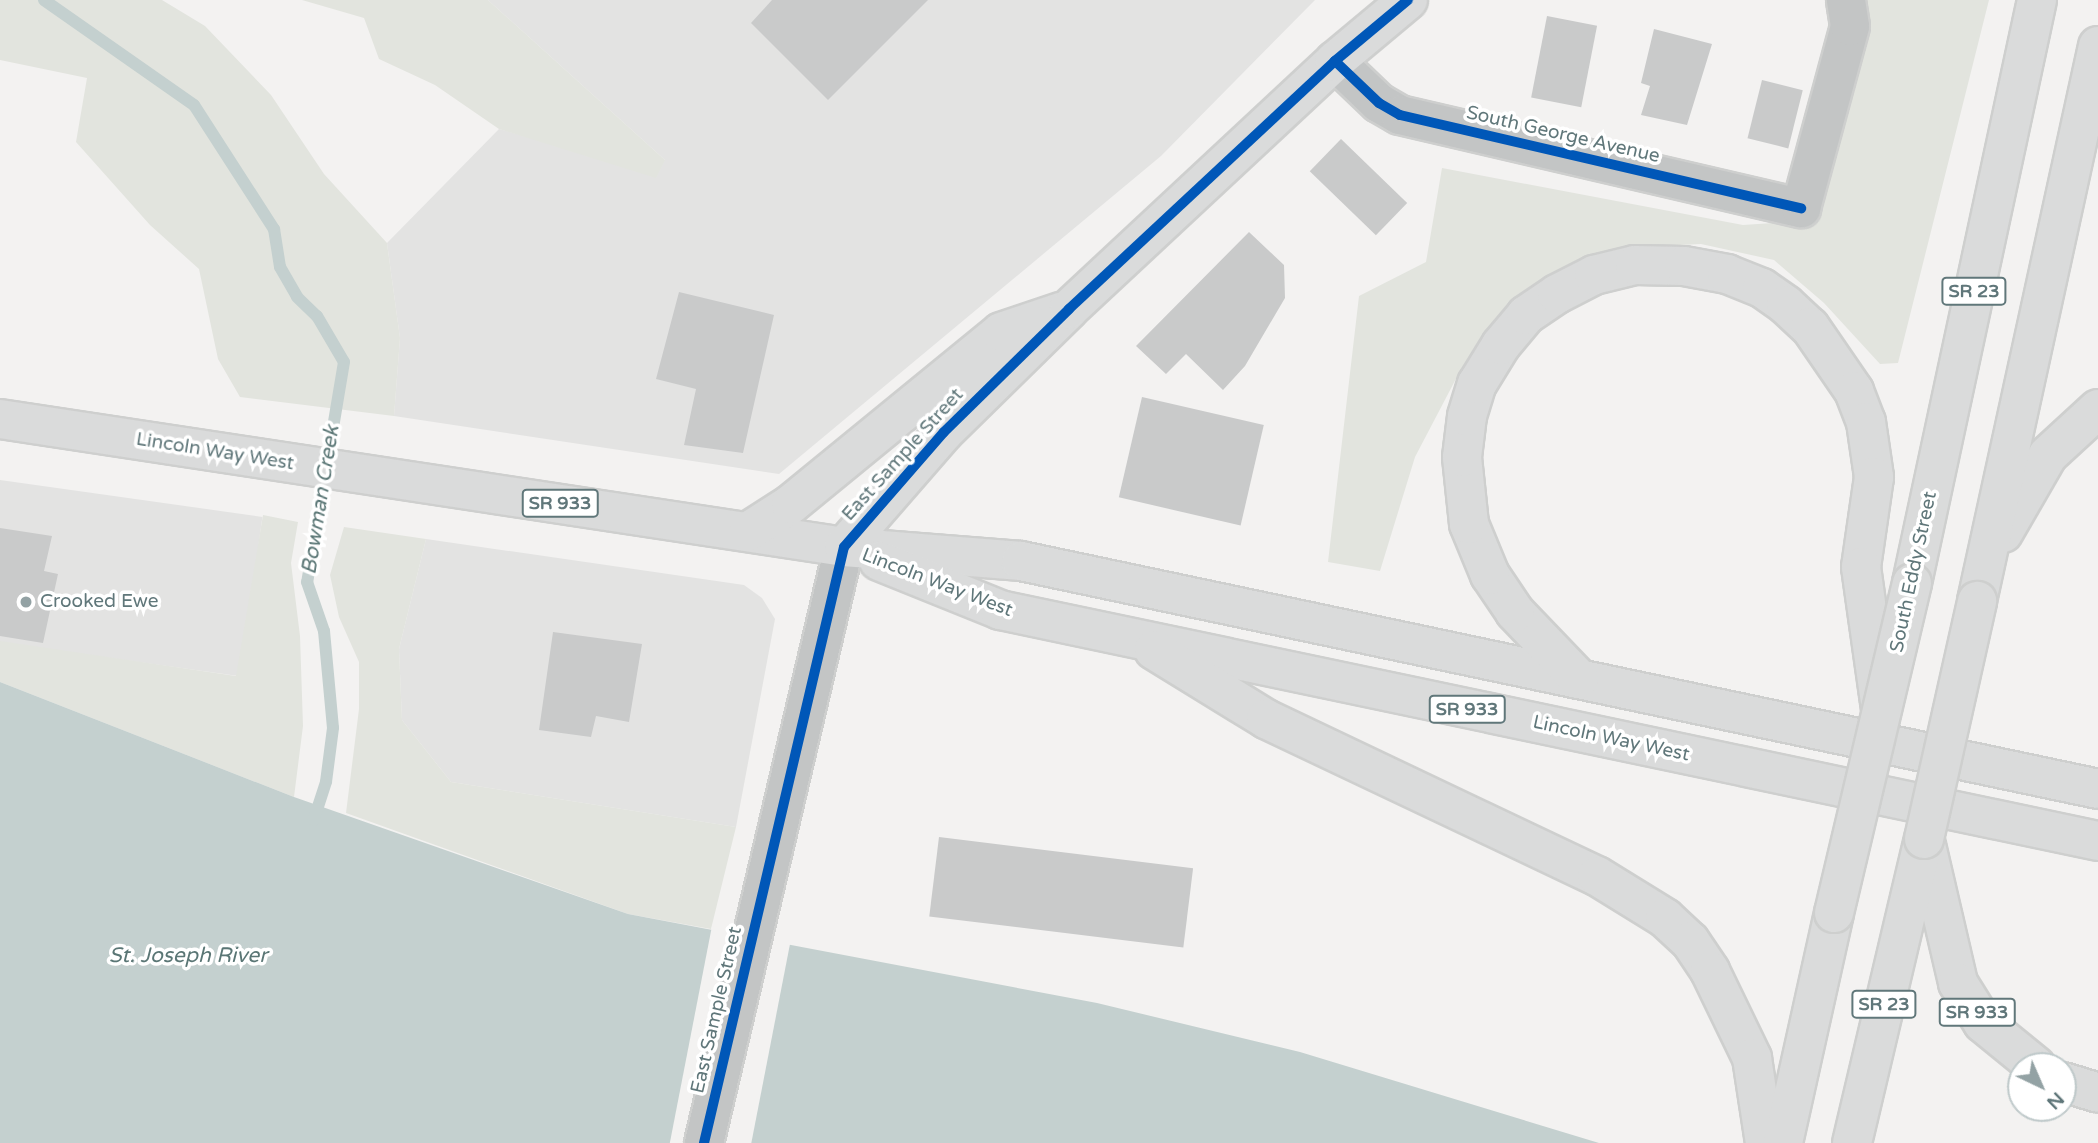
<!DOCTYPE html>
<html>
<head>
<meta charset="utf-8">
<style>
	body { margin:0 }
	#map { position:relative; width:2098px; height:1143px; overflow:hidden; background:#f3f2f1; font-family:"Varela Round",sans-serif }
	div>[style] { position:absolute }
	.built>* { inset:0; background:#e3e3e2; transform-origin:0 0 }
	.green>* { inset:0; background:#e2e4de }
	.water>* { inset:0; background:#c4d0cf }
	.pier>* { inset:0; background:#f3f2f1; transform-origin:0 0 }
	.stream>* { height:12px; margin:-6px; padding:0 6px; transform-origin:6px; border-radius:6px; background:#c4d0cf }
	.building>* { inset:0; background:#c9caca; transform-origin:0 0 }
	.roads { filter:drop-shadow(2px 0 #cecfce) drop-shadow(-2px 0 #cecfce) drop-shadow(0 2px #cecfce) drop-shadow(0 -2px #cecfce) }
	.minor>* { height:38px; margin:-19px; padding:0 19px; transform-origin:19px; border-radius:19px; background:#c3c5c5 }
	.major>* { height:38px; margin:-19px; padding:0 19px; transform-origin:19px; border-radius:19px; background:#dadbdb }
	.bridges { filter:drop-shadow(2px 0 #cecfce) drop-shadow(-2px 0 #cecfce) drop-shadow(0 2px #cecfce) drop-shadow(0 -2px #cecfce) }
	.major-bridge>* { height:38px; margin:-19px; padding:0 19px; transform-origin:19px; border-radius:19px; background:#dadbdb }
	.cycleway>* { height:10px; margin:-5px; padding:0 5px; transform-origin:5px; border-radius:5px; background:#0057b8 }
	.dots>* { width:19px; height:19px; translate:-50% -50%; box-sizing:border-box; border:4px solid #fff; border-radius:50% }
	span { translate:-50% -50%; white-space:nowrap; text-align:center; line-height:1.15; -webkit-text-stroke:7px #fff; paint-order:stroke }
	.shield-label span { padding:2px 5px; background:#fff; border:2px solid; border-radius:5px; -webkit-text-stroke-width:0 }
	.shield-label { font-size:18px; color:#60777a; font-weight:700 }
	.street-label { font-size:19px; color:#60777a }
	.poi-label { font-size:19px; color:#60777a }
	.left { translate:0 -50%; text-align:left }
	.water-label { font-size:21px; color:#5a7675; font-style:italic }
	.north { position:absolute; left:2007px; top:1052px; width:70px; height:70px; box-sizing:border-box; background:#fff; border:2px solid #bfc9ca; border-radius:50%; rotate:136deg; font-size:19px; font-weight:700; line-height:28px; text-align:center; color:#60777a }
	.north::after { content:''; display:block; margin:auto; width:24px; height:32px; background:#93a2a4; clip-path:polygon(50% 0,100% 100%,50% 72%,0 100%) }
</style>
</head>
<body>
<div id="map">
	<div class="built">
		<div style="clip-path:polygon(488px 0,1315px 0,1161px 156px,779px 474px,394px 416px,400px 338px,387px 243px,499px 129px,561px 146px,665px 160px)"></div>
		<div style="left:0;top:480px;width:265px;height:161px;rotate:8deg"></div>
		<div style="clip-path:polygon(426px 539px,744px 585px,762px 598px,775px 619px,736px 827px,451px 782px,402px 720px,399px 649px)"></div>
	</div>
	<div class="green">
		<div style="clip-path:polygon(0 0,162px 0,205px 26px,271px 95px,324px 174px,387px 243px,400px 338px,394px 416px,240px 397px,218px 359px,199px 269px,150px 225px,76px 142px,87px 78px,0 60px)"></div>
		<div style="clip-path:polygon(302px 0,488px 0,665px 160px,656px 178px,499px 129px,435px 85px,379px 59px,364px 18px)"></div>
		<div style="clip-path:polygon(1858px 0,1989px 0,1898px 363px,1880px 364px,1824px 303px,1774px 260px,1701px 244px,1660px 246px,1586px 262px,1513px 304px,1459px 373px,1415px 457px,1380px 571px,1328px 562px,1359px 296px,1426px 262px,1442px 168px,1743px 225px,1773px 223px,1805px 213px)"></div>
		<div style="clip-path:polygon(263px 515px,298px 522px,291px 563px,300px 636px,303px 726px,294px 797px,0 682px,0 641px,236px 676px)"></div>
		<div style="clip-path:polygon(344px 527px,426px 539px,399px 649px,402px 720px,451px 782px,736px 827px,711px 929px,628px 914px,346px 813px,359px 709px,359px 662px,339px 617px,330px 575px)"></div>
	</div>
	<div class="water">
		<div style="clip-path:polygon(0 682px,294px 797px,628px 914px,1097px 1003px,1300px 1052px,1599px 1143px,0 1143px)"></div>
	</div>
	<div class="pier">
		<div style="left:712px;top:926px;width:80px;height:223px;rotate:11deg"></div>
	</div>
	<div class="stream">
		<div style="left:44px;top:0;width:183px;rotate:35deg"></div>
		<div style="left:194px;top:105px;width:148px;rotate:57.2deg"></div>
		<div style="left:274px;top:229px;width:38px;rotate:81deg"></div>
		<div style="left:280px;top:267px;width:34px;rotate:60deg"></div>
		<div style="left:297px;top:297px;width:28px;rotate:44deg"></div>
		<div style="left:317px;top:316px;width:53px;rotate:59.6deg"></div>
		<div style="left:344px;top:362px;width:223px;rotate:99.5deg"></div>
		<div style="left:307px;top:582px;width:52px;rotate:70.9deg"></div>
		<div style="left:324px;top:631px;width:97px;rotate:84.7deg"></div>
		<div style="left:333px;top:728px;width:54px;rotate:97.4deg"></div>
		<div style="left:326px;top:782px;width:40px;rotate:108deg"></div>
	</div>
	<div class="building">
		<div style="clip-path:polygon(772px 0,928px 0,828px 100px,751px 23px)"></div>
		<div style="left:1547px;top:16px;width:51px;height:83px;rotate:11deg"></div>
		<div style="clip-path:polygon(1654px 29px,1712px 44px,1687px 125px,1641px 115px,1650px 86px,1641px 83px)"></div>
		<div style="left:1762px;top:80px;width:42px;height:60px;rotate:14deg"></div>
		<div style="left:1341px;top:139px;width:92px;height:45px;rotate:44deg"></div>
		<div style="clip-path:polygon(1249px 232px,1284px 265px,1285px 298px,1245px 366px,1223px 390px,1186px 354px,1166px 374px,1136px 346px)"></div>
		<div style="clip-path:polygon(679px 292px,774px 315px,743px 453px,684px 445px,696px 389px,656px 379px)"></div>
		<div style="left:1142px;top:397px;width:125px;height:103px;rotate:13deg"></div>
		<div style="clip-path:polygon(0 528px,52px 536px,44px 571px,58px 574px,43px 643px,0 636px)"></div>
		<div style="clip-path:polygon(553px 632px,642px 644px,629px 722px,596px 716px,591px 737px,539px 730px)"></div>
		<div style="left:939px;top:837px;width:256px;height:80px;rotate:7deg"></div>
	</div>
	<div class="roads">
		<div class="minor">
			<div style="left:1335px;top:61px;width:61px;rotate:43.7deg"></div>
			<div style="left:1379px;top:103px;width:24px;rotate:30deg"></div>
			<div style="left:1400px;top:115px;width:412px;rotate:13.1deg"></div>
			<div style="left:1801px;top:208px;width:188px;rotate:-74.9deg"></div>
			<div style="left:1850px;top:26px;width:26px;rotate:-99deg"></div>
			<div style="left:704px;top:1143px;width:612px;rotate:-76.78deg"></div>
		</div>
		<div class="major">
			<div style="left:0;top:419px;width:854px;rotate:8.62deg"></div>
			<div style="left:844px;top:547px;width:178px;rotate:4.5deg"></div>
			<div style="left:1021px;top:561px;width:1101px;rotate:11.95deg"></div>
			<div style="left:749px;top:531px;width:50px;rotate:-32.7deg"></div>
			<div style="left:791px;top:504px;width:271px;rotate:-39.3deg"></div>
			<div style="left:1001px;top:332px;width:62px;rotate:-18.7deg"></div>
			<div style="left:2003px;top:533px;width:90px;rotate:-60deg"></div>
			<div style="left:2048px;top:455px;width:68px;rotate:-42.6deg"></div>
			<div style="left:844px;top:547px;width:152px;rotate:-49deg"></div>
			<div style="left:944px;top:432px;width:175px;rotate:-44.5deg"></div>
			<div style="left:1069px;top:309px;width:364px;rotate:-43deg"></div>
			<div style="left:1335px;top:61px;width:95px;rotate:-39.9deg"></div>
			<div style="left:879px;top:561px;width:131px;rotate:22deg"></div>
			<div style="left:1000px;top:610px;width:1122px;rotate:11.88deg"></div>
			<div style="left:1912px;top:583px;width:596px;rotate:-77.9deg"></div>
			<div style="left:1977px;top:601px;width:568px;rotate:-77.7deg"></div>
			<div style="left:1154px;top:650px;width:132px;rotate:31.6deg"></div>
			<div style="left:1266px;top:719px;width:366px;rotate:25.4deg"></div>
			<div style="left:1597px;top:876px;width:80px;rotate:31.7deg"></div>
			<div style="left:1665px;top:918px;width:34px;rotate:43deg"></div>
			<div style="left:1690px;top:941px;width:36px;rotate:56deg"></div>
			<div style="left:1710px;top:971px;width:97px;rotate:64.2deg"></div>
			<div style="left:1752px;top:1058px;width:86px;rotate:81.3deg"></div>
			<div style="left:1579px;top:679px;width:93px;rotate:-133.7deg"></div>
			<div style="left:1515px;top:612px;width:45px;rotate:-124deg"></div>
			<div style="left:1490px;top:575px;width:55px;rotate:-112.4deg"></div>
			<div style="left:1469px;top:524px;width:67px;rotate:-96deg"></div>
			<div style="left:1462px;top:457px;width:41px;rotate:-83deg"></div>
			<div style="left:1467px;top:416px;width:34px;rotate:-73deg"></div>
			<div style="left:1477px;top:384px;width:46px;rotate:-58.4deg"></div>
			<div style="left:1501px;top:345px;width:39px;rotate:-50deg"></div>
			<div style="left:1526px;top:315px;width:37px;rotate:-34deg"></div>
			<div style="left:1557px;top:294px;width:42px;rotate:-27.2deg"></div>
			<div style="left:1594px;top:275px;width:42px;rotate:-13.7deg"></div>
			<div style="left:1635px;top:265px;width:49px;rotate:1.2deg"></div>
			<div style="left:1684px;top:266px;width:44px;rotate:10.5deg"></div>
			<div style="left:1727px;top:274px;width:38px;rotate:22deg"></div>
			<div style="left:1762px;top:288px;width:29px;rotate:35deg"></div>
			<div style="left:1786px;top:305px;width:33px;rotate:43deg"></div>
			<div style="left:1810px;top:327px;width:78px;rotate:55.5deg"></div>
			<div style="left:1854px;top:391px;width:33px;rotate:69deg"></div>
			<div style="left:1866px;top:422px;width:56px;rotate:81.7deg"></div>
			<div style="left:1874px;top:477px;width:91px;rotate:98.2deg"></div>
			<div style="left:1861px;top:567px;width:144px;rotate:82deg"></div>
			<div style="left:1926px;top:845px;width:142px;rotate:76.9deg"></div>
			<div style="left:1958px;top:983px;width:47px;rotate:58deg"></div>
			<div style="left:1983px;top:1023px;width:68px;rotate:39.1deg"></div>
			<div style="left:2063px;top:1082px;width:37px;rotate:17deg"></div>
			<div style="left:1783px;top:1143px;width:236px;rotate:-77.5deg"></div>
			<div style="left:1852px;top:1143px;width:312px;rotate:-76.7deg"></div>
		</div>
	</div>
	<div class="bridges">
		<div class="major-bridge">
			<div style="left:1924px;top:839px;width:244px;rotate:-77.4deg"></div>
			<div style="left:1834px;top:913px;width:339px;rotate:-76.7deg"></div>
		</div>
	</div>
	<div class="cycleway">
		<div style="left:1335px;top:61px;width:61px;rotate:43.7deg"></div>
		<div style="left:1379px;top:103px;width:24px;rotate:30deg"></div>
		<div style="left:1400px;top:115px;width:412px;rotate:13.1deg"></div>
		<div style="left:704px;top:1143px;width:612px;rotate:-76.78deg"></div>
		<div style="left:844px;top:547px;width:152px;rotate:-49deg"></div>
		<div style="left:944px;top:432px;width:175px;rotate:-44.5deg"></div>
		<div style="left:1069px;top:309px;width:364px;rotate:-43deg"></div>
		<div style="left:1335px;top:61px;width:95px;rotate:-39.9deg"></div>
	</div>
	<div class="dots">
		<div style="left:26px;top:602px;background:#93a2a4"></div>
	</div>
	<div class="shield-label">
		<span style="left:1974px;top:291px">SR 23</span>
		<span style="left:560px;top:503px">SR 933</span>
		<span style="left:1467px;top:709px">SR 933</span>
		<span style="left:1884px;top:1004px">SR 23</span>
		<span style="left:1977px;top:1012px">SR 933</span>
	</div>
	<div class="street-label">
		<span style="left:1563px;top:135px;rotate:13deg">South George Avenue</span>
		<span style="left:215px;top:452px;rotate:9deg">Lincoln Way West</span>
		<span style="left:903px;top:455px;rotate:-48deg">East Sample Street</span>
		<span style="left:1914px;top:572px;rotate:-78deg">South Eddy Street</span>
		<span style="left:937px;top:583px;rotate:21deg">Lincoln Way West</span>
		<span style="left:1611px;top:739px;rotate:12deg">Lincoln Way West</span>
		<span style="left:717px;top:1010px;rotate:-77deg">East Sample Street</span>
	</div>
	<div class="poi-label">
		<span class="left" style="left:40px;top:602px">Crooked Ewe</span>
	</div>
	<div class="water-label">
		<span style="left:321px;top:500px;rotate:-81deg">Bowman Creek</span>
		<span style="left:188px;top:956px">St. Joseph River</span>
	</div>
	<div class="north">N</div>
</div>
</body>
</html>
